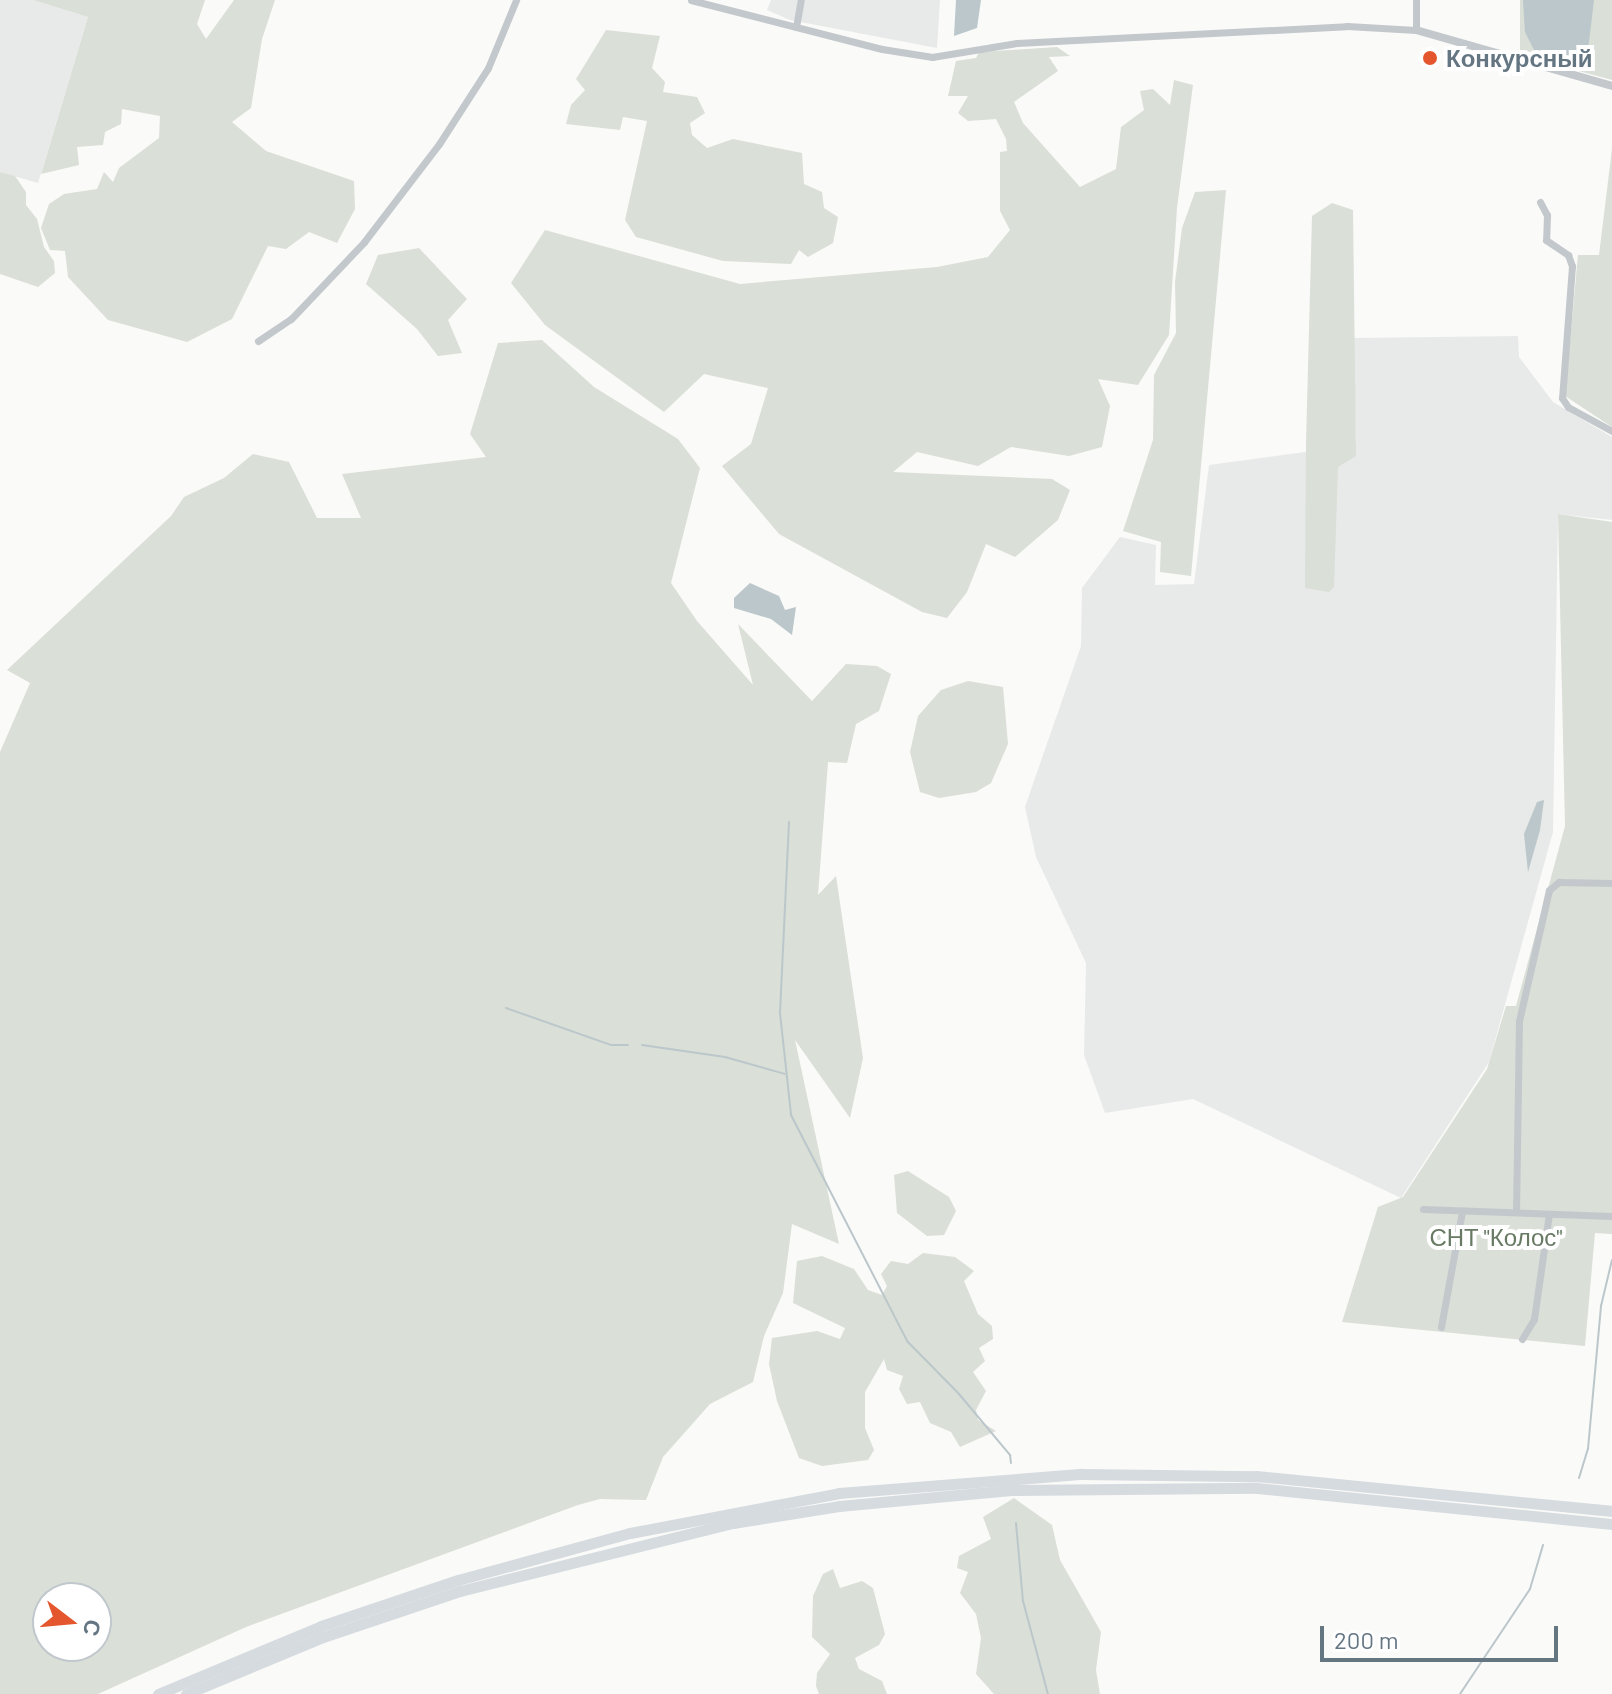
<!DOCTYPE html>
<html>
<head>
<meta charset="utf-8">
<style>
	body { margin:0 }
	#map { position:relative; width:1612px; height:1694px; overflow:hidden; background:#fafaf8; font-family:Barlow,sans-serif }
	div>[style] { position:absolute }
	.built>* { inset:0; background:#e8e9e9 }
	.green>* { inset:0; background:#dadfd7 }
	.water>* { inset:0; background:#bbc7cb }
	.stream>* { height:2px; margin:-1px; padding:0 1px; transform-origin:1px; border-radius:1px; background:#bbc7cb }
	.minor>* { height:7px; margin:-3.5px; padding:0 3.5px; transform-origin:3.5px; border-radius:3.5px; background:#c3c8cc }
	.tertiary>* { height:8px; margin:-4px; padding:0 4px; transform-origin:4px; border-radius:4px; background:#c3c8cc }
	.primary>* { height:11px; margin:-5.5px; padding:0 5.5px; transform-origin:5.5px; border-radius:5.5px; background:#d6dbdf }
	.dots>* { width:22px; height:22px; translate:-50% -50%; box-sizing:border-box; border:4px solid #fff; border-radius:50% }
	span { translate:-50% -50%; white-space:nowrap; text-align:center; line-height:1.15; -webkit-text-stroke:8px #fff; paint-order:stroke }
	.poi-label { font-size:24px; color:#657683; font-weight:700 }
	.left { translate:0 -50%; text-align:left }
	.park-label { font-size:24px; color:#687a64 }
	.north { position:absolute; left:32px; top:1582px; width:80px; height:80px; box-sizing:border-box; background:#fff; border:2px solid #c1c8cd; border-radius:50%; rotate:106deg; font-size:22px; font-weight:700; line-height:32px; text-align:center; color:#657683 }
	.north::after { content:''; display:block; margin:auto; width:28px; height:36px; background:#e4572e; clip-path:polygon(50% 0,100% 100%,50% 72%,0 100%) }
	.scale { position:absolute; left:1320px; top:1626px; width:238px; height:36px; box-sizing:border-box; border:4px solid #657683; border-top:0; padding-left:10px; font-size:24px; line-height:28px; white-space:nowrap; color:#657683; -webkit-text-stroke:6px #fff; paint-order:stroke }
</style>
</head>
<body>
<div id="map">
	<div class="built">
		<div style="clip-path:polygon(0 0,33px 0,88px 17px,38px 183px,0 172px)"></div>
		<div style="clip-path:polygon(771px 0,940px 0,937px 48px,790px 20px,767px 10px)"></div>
		<div style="clip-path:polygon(1518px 336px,1519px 357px,1553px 402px,1612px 437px,1612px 520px,1558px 514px,1553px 832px,1489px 1062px,1401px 1198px,1193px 1099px,1105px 1113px,1084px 1055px,1086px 963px,1036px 857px,1025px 807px,1081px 646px,1082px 588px,1120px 537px,1156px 545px,1155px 585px,1194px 584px,1209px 465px,1356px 445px,1353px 338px)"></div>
	</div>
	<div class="green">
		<div style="clip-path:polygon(33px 0,205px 0,197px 24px,206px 39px,234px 0,275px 0,262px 39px,251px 108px,232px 122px,266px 151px,354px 181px,355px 209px,337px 243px,309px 232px,286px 249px,268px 246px,232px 319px,187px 342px,108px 320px,68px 277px,65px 251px,50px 250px,41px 228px,49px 204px,64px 194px,97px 189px,104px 172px,113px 182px,119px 168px,159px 138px,160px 116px,122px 109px,121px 124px,105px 132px,103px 145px,77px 147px,79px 165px,41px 174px,88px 17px)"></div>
		<div style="clip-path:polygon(1520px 0,1612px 0,1612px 80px,1520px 55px)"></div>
		<div style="clip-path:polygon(606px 30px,660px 36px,652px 68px,665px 82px,663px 92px,697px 97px,705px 113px,690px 123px,692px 135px,707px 148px,733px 139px,802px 153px,804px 184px,822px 192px,824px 208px,838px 217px,833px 243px,808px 257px,799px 250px,791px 264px,723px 261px,636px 237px,625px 220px,647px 121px,623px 117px,620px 130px,566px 124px,571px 105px,585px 90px,576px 79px)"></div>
		<div style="clip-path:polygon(1057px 47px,1070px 56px,1049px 57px,1058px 71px,1014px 102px,1023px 123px,1080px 187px,1116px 169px,1121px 127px,1144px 110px,1140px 91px,1153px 89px,1170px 105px,1174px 80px,1193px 85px,1177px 208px,1169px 335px,1138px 385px,1098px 379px,1110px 406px,1102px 447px,1069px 456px,1011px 447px,978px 466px,917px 452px,893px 472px,1052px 479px,1070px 490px,1058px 520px,1015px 557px,986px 544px,967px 592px,947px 618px,922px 612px,779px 534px,722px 466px,751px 444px,768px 388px,704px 374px,664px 412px,545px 325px,511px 283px,545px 230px,740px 284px,937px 267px,988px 257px,1010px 230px,1000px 211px,1000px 152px,1007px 151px,1006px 139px,996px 119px,968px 121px,958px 113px,968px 96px,948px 96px,956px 61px,976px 58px,979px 52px)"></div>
		<div style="clip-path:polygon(1612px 149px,1612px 427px,1565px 396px,1578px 255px,1599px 255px)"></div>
		<div style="clip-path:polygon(0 172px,15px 176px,26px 192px,26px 205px,37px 219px,44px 247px,54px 261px,55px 273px,38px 287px,0 274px)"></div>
		<div style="clip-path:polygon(1226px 190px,1191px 576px,1160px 572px,1161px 542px,1123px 531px,1153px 440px,1154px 375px,1176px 333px,1175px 282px,1182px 228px,1195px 192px)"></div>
		<div style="clip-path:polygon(1332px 203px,1353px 210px,1356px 456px,1338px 467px,1334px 587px,1329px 592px,1305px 588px,1306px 443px,1312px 216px)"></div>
		<div style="clip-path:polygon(419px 248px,467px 299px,448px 320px,462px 353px,438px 356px,417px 329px,366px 284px,378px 255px)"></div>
		<div style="clip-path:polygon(evenodd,542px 340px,594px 387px,678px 439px,700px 468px,671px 583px,697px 621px,753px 685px,738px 624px,812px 701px,846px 664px,877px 666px,891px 674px,879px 711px,856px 724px,847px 763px,828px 762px,818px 895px,836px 876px,863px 1058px,850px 1118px,795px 1040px,839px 1244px,792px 1224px,783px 1293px,764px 1336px,753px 1382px,710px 1404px,663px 1457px,646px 1500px,600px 1499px,578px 1505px,246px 1627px,98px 1694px,0 1694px,0 752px,30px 683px,7px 670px,171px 516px,184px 497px,224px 478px,253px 454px,289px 462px,317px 518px,361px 518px,342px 474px,486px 457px,470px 434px,498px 343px,542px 340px,48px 1598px,96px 1598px,96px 1646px,48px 1646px,48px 1598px)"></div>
		<div style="clip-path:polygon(1558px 514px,1612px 522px,1612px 1234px,1595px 1233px,1585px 1346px,1342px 1322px,1378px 1207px,1403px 1197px,1487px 1069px,1506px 1006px,1516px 1006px,1565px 826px)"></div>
		<div style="clip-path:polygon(968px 681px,1003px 687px,1008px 744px,991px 783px,976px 792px,939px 798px,920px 792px,910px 752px,918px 716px,941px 690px)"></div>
		<div style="clip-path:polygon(908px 1171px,949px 1197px,956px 1211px,944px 1235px,927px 1236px,897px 1213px,894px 1175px)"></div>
		<div style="clip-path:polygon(923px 1253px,955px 1257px,974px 1271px,964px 1281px,978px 1314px,992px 1326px,993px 1339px,979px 1348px,985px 1361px,973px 1372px,986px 1391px,976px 1410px,978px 1420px,996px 1431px,960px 1447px,951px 1432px,930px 1423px,920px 1402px,907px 1404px,899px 1389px,903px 1376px,887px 1370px,884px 1359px,865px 1392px,865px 1428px,874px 1450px,868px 1460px,822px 1466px,799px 1458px,777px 1401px,769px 1364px,772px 1338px,817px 1331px,840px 1339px,845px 1328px,793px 1303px,797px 1261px,822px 1256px,844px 1265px,854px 1269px,868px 1290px,882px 1295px,887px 1286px,881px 1274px,891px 1261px,908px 1264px)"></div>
		<div style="clip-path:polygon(1014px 1498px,1052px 1525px,1060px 1560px,1101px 1632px,1096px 1670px,1100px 1694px,994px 1694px,976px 1674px,981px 1638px,976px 1614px,960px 1593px,968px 1572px,957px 1568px,959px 1556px,991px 1539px,983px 1517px)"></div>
		<div style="clip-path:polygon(833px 1569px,840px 1588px,862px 1581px,873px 1588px,885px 1634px,879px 1645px,855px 1658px,859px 1669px,882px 1681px,887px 1694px,819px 1694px,816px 1686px,817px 1673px,830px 1654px,812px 1637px,813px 1596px,823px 1574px)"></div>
	</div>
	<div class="water">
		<div style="clip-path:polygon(956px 0,981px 0,977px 28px,954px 36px)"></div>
		<div style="clip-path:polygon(1523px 0,1594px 0,1586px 67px,1563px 65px,1534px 50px,1525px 32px)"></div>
		<div style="clip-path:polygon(750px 583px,779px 596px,785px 610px,796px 607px,792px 635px,771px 619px,734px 608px,734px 598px)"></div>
		<div style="clip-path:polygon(1544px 800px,1540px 830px,1528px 872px,1524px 834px,1537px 802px)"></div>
	</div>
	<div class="stream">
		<div style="left:789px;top:822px;width:191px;rotate:92.7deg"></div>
		<div style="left:780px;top:1013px;width:103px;rotate:83.8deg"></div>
		<div style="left:791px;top:1115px;width:254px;rotate:62.8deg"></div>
		<div style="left:907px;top:1341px;width:74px;rotate:45.5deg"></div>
		<div style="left:959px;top:1394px;width:80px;rotate:50.1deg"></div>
		<div style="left:1010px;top:1455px;width:8px;rotate:83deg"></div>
		<div style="left:506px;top:1008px;width:111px;rotate:19.4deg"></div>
		<div style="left:611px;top:1045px;width:17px"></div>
		<div style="left:642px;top:1045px;width:84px;rotate:8.2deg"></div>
		<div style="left:725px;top:1057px;width:62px;rotate:15.8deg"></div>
		<div style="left:1579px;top:1478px;width:30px;rotate:-73deg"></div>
		<div style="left:1588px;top:1449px;width:144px;rotate:-84.8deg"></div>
		<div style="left:1601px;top:1306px;width:47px;rotate:-76.6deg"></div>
		<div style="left:1016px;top:1523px;width:78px;rotate:84.9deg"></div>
		<div style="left:1023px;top:1601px;width:96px;rotate:75deg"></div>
		<div style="left:1460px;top:1694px;width:126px;rotate:-56.3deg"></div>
		<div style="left:1530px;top:1589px;width:46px;rotate:-73.5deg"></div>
	</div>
	<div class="minor">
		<div style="left:691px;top:0;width:197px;rotate:14.4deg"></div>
		<div style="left:882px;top:49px;width:51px;rotate:9.1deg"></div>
		<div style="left:932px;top:57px;width:86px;rotate:-9.4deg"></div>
		<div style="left:1017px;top:43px;width:330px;rotate:-2.9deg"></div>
		<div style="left:1347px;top:26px;width:69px;rotate:3.3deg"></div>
		<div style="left:1416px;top:30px;width:30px;rotate:-90deg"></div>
		<div style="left:796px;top:27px;width:27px;rotate:-80deg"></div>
		<div style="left:1540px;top:202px;width:15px;rotate:62deg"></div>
		<div style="left:1547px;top:215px;width:25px;rotate:92deg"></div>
		<div style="left:1546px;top:240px;width:27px;rotate:34deg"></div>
		<div style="left:1568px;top:255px;width:12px;rotate:70deg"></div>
		<div style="left:1572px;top:266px;width:132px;rotate:94.3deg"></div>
		<div style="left:1562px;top:398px;width:11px;rotate:56deg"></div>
		<div style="left:1568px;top:407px;width:50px;rotate:28.6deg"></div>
		<div style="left:258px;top:341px;width:40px;rotate:-34deg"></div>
		<div style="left:291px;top:319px;width:106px;rotate:-46.5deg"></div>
		<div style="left:364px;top:242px;width:123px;rotate:-52.6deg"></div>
		<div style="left:439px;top:144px;width:90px;rotate:-57.2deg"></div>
		<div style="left:488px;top:68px;width:74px;rotate:-67.6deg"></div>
		<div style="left:1423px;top:1209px;width:189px;rotate:2.1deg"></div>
		<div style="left:1516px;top:1212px;width:191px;rotate:-89.1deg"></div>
		<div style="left:1519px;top:1021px;width:134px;rotate:-77.1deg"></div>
		<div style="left:1549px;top:890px;width:13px;rotate:-39deg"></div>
		<div style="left:1559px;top:882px;width:53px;rotate:1.1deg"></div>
		<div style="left:1441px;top:1327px;width:118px;rotate:-79.7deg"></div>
		<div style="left:1522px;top:1339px;width:23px;rotate:-59deg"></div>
		<div style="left:1534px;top:1319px;width:106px;rotate:-81.9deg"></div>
	</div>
	<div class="tertiary">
		<div style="left:1416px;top:30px;width:204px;rotate:15.9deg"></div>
	</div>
	<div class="primary">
		<div style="left:158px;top:1694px;width:177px;rotate:-22.6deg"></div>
		<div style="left:321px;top:1626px;width:145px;rotate:-18.6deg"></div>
		<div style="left:458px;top:1580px;width:178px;rotate:-15.3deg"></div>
		<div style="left:630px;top:1533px;width:213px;rotate:-10.8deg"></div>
		<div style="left:839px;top:1493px;width:244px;rotate:-4.5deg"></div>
		<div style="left:1082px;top:1474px;width:174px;rotate:0.7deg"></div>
		<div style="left:1256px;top:1476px;width:358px;rotate:5.6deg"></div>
		<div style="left:186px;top:1694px;width:148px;rotate:-22.6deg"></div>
		<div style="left:323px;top:1637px;width:145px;rotate:-18.6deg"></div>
		<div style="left:460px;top:1591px;width:281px;rotate:-14deg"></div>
		<div style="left:733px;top:1523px;width:107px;rotate:-9.1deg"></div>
		<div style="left:839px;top:1506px;width:173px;rotate:-5.3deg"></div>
		<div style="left:1011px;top:1490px;width:246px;rotate:-0.5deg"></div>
		<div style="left:1257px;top:1488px;width:357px;rotate:5.8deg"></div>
	</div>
	<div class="dots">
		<div style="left:1430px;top:58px;background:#e4572e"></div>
	</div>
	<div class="poi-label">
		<span class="left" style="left:1446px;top:58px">Конкурсный</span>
	</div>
	<div class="park-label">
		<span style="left:1496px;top:1237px">СНТ "Колос"</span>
	</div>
	<div class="north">С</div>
	<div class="scale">200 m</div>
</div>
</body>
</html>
